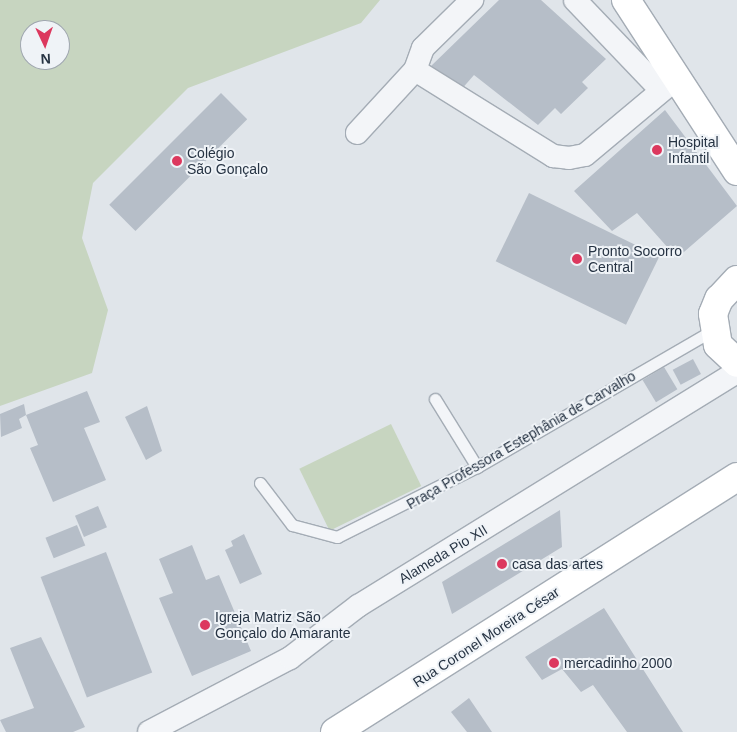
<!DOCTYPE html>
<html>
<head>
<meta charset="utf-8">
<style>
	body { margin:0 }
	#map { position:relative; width:737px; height:732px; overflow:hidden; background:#e0e5ea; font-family:Helvetica,sans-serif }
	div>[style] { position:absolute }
	.green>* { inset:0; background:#c7d5c0; transform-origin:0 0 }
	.building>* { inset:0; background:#b6bec8; transform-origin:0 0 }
	.roads { filter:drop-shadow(1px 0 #a4acb5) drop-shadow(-1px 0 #a4acb5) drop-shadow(0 1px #a4acb5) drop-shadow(0 -1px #a4acb5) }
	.lane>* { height:11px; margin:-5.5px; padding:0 5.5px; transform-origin:5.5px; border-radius:5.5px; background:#f3f5f8 }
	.street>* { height:22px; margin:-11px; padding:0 11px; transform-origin:11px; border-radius:11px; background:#f3f5f8 }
	.secondary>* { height:28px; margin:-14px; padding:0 14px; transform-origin:14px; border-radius:14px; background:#fff }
	.primary>* { height:28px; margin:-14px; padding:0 14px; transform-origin:14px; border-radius:14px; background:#fff }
	.dots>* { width:14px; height:14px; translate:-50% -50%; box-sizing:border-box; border:2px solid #eff3f7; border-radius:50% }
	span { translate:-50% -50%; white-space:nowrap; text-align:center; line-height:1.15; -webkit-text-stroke:4px #eff3f7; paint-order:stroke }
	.poi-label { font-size:14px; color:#263343 }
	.left { translate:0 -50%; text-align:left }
	.street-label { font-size:14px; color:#263343 }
	.north { position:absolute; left:20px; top:20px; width:50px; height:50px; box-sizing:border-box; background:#eff3f7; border:1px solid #9fa6af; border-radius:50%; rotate:177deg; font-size:14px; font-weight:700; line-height:20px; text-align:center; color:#263343 }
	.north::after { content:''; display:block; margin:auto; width:18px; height:22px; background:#dc385e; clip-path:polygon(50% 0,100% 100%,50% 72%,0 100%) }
</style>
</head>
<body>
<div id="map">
	<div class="green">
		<div style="clip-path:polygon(evenodd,0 0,380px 0,361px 23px,188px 88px,93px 183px,82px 238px,108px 310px,92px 373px,0 406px,0 0,30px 30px,60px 30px,60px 60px,30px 60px,30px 30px)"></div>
		<div style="left:391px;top:424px;width:69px;height:102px;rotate:64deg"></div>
	</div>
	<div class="building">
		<div style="clip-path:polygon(499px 0,541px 0,606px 59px,582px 82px,588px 88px,561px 114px,555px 108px,538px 125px,474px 75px,460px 91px,430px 67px)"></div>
		<div style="left:221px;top:93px;width:37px;height:158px;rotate:45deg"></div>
		<div style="clip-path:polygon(665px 110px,737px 206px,677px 258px,637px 213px,612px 231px,574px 191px)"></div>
		<div style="left:529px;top:193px;width:145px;height:76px;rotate:26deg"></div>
		<div style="left:693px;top:359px;width:17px;height:23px;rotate:62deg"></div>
		<div style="left:664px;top:367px;width:26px;height:25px;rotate:59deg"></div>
		<div style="clip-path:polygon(87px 391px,100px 422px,84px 428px,106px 480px,53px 502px,30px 448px,38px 445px,26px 415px)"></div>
		<div style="clip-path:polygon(24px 404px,26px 415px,19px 419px,22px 428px,1px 437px,0 414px)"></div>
		<div style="clip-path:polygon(147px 406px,162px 451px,146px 460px,125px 417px)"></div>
		<div style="left:98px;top:506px;width:23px;height:25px;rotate:67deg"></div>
		<div style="clip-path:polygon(560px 510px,562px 547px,452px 614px,442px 582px)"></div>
		<div style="left:77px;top:525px;width:22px;height:34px;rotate:68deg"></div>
		<div style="clip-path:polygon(244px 534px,262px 574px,240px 584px,225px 550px,233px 546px,231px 541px)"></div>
		<div style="clip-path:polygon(192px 545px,206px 580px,219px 575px,251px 651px,192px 676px,159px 598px,173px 593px,159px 559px)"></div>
		<div style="left:106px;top:552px;width:129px;height:70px;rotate:69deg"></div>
		<div style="clip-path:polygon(604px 608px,683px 732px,627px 732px,593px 685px,581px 692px,562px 669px,542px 680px,525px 657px)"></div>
		<div style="clip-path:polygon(41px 637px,85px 727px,73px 732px,6px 732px,0 720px,34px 708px,10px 648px)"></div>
		<div style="clip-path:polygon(469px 698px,492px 732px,467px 732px,451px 712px)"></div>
	</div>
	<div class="roads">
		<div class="lane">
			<div style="left:435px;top:399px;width:80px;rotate:58.3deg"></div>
			<div style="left:260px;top:483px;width:53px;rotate:52.7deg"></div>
			<div style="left:292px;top:525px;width:47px;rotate:14.9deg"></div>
			<div style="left:337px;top:537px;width:157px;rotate:-26.6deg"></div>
			<div style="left:477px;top:467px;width:273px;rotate:-30.1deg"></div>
		</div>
		<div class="street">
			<div style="left:575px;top:0;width:124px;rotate:46.3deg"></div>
			<div style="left:415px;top:70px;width:23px;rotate:-70deg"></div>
			<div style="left:423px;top:48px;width:69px;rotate:-44.4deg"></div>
			<div style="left:357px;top:133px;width:86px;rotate:-47.4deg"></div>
			<div style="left:415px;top:70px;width:163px;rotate:31.9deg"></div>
			<div style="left:553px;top:156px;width:16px;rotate:7deg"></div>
			<div style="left:569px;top:158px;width:16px;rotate:-11deg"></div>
			<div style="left:585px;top:155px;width:120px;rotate:-39.9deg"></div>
			<div style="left:149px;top:732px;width:159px;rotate:-27.7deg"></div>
			<div style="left:290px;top:658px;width:86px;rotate:-37.4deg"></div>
			<div style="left:358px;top:606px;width:445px;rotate:-31.7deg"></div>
		</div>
		<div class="secondary">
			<div style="left:626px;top:0;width:204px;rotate:57deg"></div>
			<div style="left:737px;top:280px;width:26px;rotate:133deg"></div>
			<div style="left:719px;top:299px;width:16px;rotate:112deg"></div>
			<div style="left:713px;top:314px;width:31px;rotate:81deg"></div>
			<div style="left:718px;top:345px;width:26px;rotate:43deg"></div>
		</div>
		<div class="primary">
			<div style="left:335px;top:732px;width:476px;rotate:-32.4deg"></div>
		</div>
	</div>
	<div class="dots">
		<div style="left:657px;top:150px;background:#dc385e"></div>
		<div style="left:177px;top:161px;background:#dc385e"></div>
		<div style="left:577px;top:259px;background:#dc385e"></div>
		<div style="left:502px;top:564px;background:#dc385e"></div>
		<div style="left:205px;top:625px;background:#dc385e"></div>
		<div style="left:554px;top:663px;background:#dc385e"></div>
	</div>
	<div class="poi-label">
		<span class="left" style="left:668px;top:150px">Hospital<br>Infantil</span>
		<span class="left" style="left:187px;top:161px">Colégio<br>São Gonçalo</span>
		<span class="left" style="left:588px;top:259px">Pronto Socorro<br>Central</span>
		<span class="left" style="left:512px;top:564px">casa das artes</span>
		<span class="left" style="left:215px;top:625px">Igreja Matriz São<br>Gonçalo do Amarante</span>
		<span class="left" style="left:564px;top:663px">mercadinho 2000</span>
	</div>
	<div class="street-label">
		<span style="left:521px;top:440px;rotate:-30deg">Praça Professora Estephânia de Carvalho</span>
		<span style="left:443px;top:554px;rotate:-31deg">Alameda Pio XII</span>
		<span style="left:486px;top:637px;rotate:-33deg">Rua Coronel Moreira César</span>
	</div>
	<div class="north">N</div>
</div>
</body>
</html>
